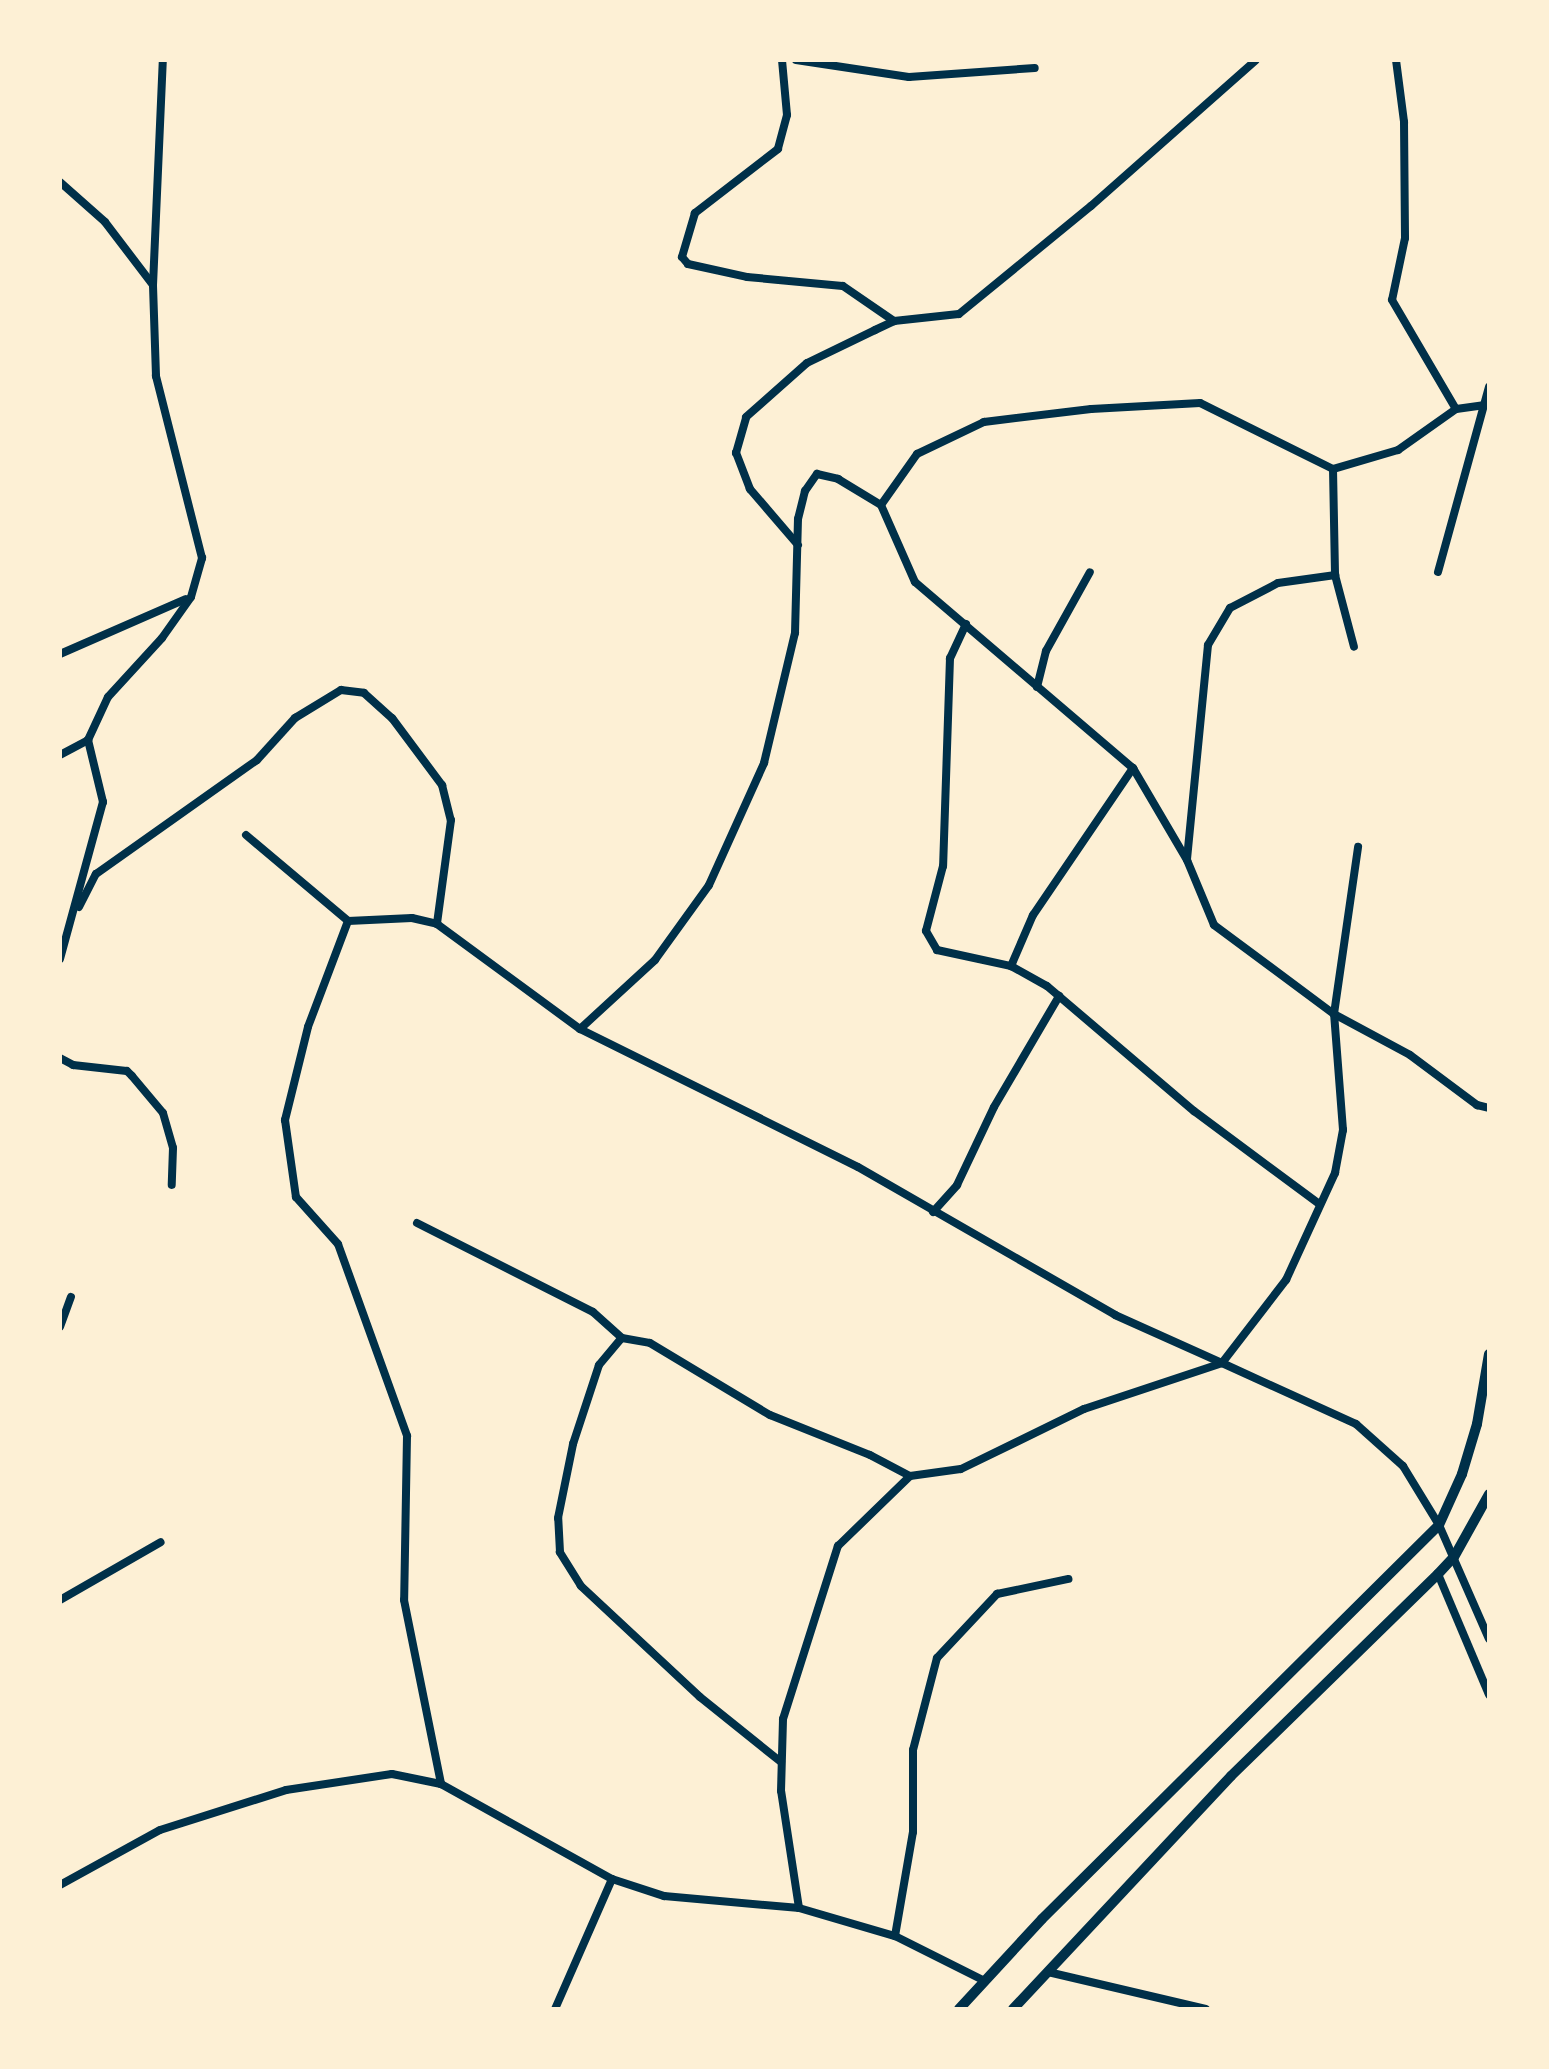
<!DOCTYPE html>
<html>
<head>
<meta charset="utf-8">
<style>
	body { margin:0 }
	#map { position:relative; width:1549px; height:2069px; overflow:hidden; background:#fdf0d5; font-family:Quicksand,sans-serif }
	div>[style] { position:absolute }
	.minor>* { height:8px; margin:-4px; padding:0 4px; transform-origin:4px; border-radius:4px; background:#003049 }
	.tertiary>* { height:10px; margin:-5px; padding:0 5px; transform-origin:5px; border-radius:5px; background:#003049 }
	span { translate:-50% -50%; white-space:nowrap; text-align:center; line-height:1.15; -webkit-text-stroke:10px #fdf0d5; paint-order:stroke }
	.frame { position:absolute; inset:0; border:62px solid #fdf0d5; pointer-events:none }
</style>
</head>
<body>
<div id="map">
	<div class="minor">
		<div style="left:782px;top:60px;width:55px;rotate:84.8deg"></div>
		<div style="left:787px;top:115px;width:35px;rotate:105deg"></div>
		<div style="left:778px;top:149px;width:105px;rotate:142.4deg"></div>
		<div style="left:695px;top:213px;width:46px;rotate:106.5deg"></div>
		<div style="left:682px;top:257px;width:9px;rotate:49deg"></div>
		<div style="left:688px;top:264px;width:60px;rotate:12.4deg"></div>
		<div style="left:747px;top:277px;width:96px;rotate:5.4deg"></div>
		<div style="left:843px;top:286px;width:62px;rotate:34.5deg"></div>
		<div style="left:796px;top:60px;width:114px;rotate:8.6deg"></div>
		<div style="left:909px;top:77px;width:126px;rotate:-4.1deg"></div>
		<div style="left:1396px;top:60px;width:63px;rotate:82.6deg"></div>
		<div style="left:1404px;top:122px;width:116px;rotate:89.5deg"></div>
		<div style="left:1405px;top:238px;width:63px;rotate:101.8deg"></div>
		<div style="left:1392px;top:300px;width:126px;rotate:59.6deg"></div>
		<div style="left:60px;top:182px;width:60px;rotate:41.6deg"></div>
		<div style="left:105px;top:222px;width:79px;rotate:52.7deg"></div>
		<div style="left:1485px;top:405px;width:29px;rotate:172deg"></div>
		<div style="left:1456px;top:409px;width:71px;rotate:144.7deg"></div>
		<div style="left:1398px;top:450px;width:68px;rotate:163.7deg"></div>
		<div style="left:1333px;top:469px;width:148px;rotate:-153.6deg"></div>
		<div style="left:1200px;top:403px;width:109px;rotate:176.8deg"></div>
		<div style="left:1091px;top:409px;width:108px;rotate:173.1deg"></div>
		<div style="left:984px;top:422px;width:74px;rotate:154.5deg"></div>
		<div style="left:917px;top:454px;width:62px;rotate:125.2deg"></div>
		<div style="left:881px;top:505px;width:84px;rotate:66.2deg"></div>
		<div style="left:915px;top:582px;width:287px;rotate:40.5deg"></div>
		<div style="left:1133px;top:768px;width:107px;rotate:59.6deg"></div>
		<div style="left:1187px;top:860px;width:70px;rotate:67.4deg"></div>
		<div style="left:1214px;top:925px;width:149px;rotate:36.6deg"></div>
		<div style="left:1334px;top:1014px;width:86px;rotate:28.3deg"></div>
		<div style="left:1410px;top:1055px;width:84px;rotate:36.7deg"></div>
		<div style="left:1477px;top:1105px;width:12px;rotate:14deg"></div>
		<div style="left:1333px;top:469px;width:106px;rotate:88.9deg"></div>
		<div style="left:1335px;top:575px;width:74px;rotate:75.2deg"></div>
		<div style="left:798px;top:545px;width:74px;rotate:-130.6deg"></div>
		<div style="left:750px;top:489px;width:39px;rotate:-111deg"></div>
		<div style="left:736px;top:453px;width:37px;rotate:-74deg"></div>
		<div style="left:746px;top:417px;width:81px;rotate:-41.5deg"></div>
		<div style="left:807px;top:363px;width:76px;rotate:-25.9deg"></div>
		<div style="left:875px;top:330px;width:21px;rotate:-25deg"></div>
		<div style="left:894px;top:321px;width:65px;rotate:-6.1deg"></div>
		<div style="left:959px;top:314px;width:171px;rotate:-39.3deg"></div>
		<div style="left:1091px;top:206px;width:220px;rotate:-41.5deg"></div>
		<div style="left:1438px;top:572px;width:192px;rotate:-74.6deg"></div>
		<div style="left:966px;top:624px;width:38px;rotate:115deg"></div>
		<div style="left:950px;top:658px;width:208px;rotate:91.9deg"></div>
		<div style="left:943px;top:866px;width:67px;rotate:104.7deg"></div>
		<div style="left:926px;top:931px;width:22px;rotate:60deg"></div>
		<div style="left:937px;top:950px;width:76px;rotate:12.2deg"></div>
		<div style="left:60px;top:654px;width:137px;rotate:-23.6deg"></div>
		<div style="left:1037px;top:687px;width:37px;rotate:-76deg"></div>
		<div style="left:1046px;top:651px;width:90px;rotate:-60.9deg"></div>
		<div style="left:60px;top:755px;width:32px;rotate:-28deg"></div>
		<div style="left:1133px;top:768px;width:178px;rotate:124.2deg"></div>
		<div style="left:1033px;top:915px;width:56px;rotate:113.3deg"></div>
		<div style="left:1011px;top:966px;width:41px;rotate:29.1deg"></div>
		<div style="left:1047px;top:986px;width:193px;rotate:40.4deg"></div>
		<div style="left:1194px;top:1111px;width:154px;rotate:36.6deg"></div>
		<div style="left:246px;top:835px;width:133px;rotate:40.1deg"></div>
		<div style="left:348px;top:921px;width:113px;rotate:110.7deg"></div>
		<div style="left:308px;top:1027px;width:96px;rotate:103.9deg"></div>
		<div style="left:285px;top:1120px;width:78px;rotate:81.9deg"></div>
		<div style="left:296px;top:1197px;width:63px;rotate:48.2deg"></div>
		<div style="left:338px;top:1244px;width:204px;rotate:70.2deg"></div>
		<div style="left:407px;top:1436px;width:164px;rotate:91deg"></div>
		<div style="left:404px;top:1600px;width:188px;rotate:78.6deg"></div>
		<div style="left:1187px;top:859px;width:215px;rotate:-84.4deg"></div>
		<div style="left:1208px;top:645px;width:43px;rotate:-59.3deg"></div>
		<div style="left:1230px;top:608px;width:54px;rotate:-27.5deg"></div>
		<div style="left:1278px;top:583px;width:58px;rotate:-8deg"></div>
		<div style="left:79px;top:907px;width:37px;rotate:-63deg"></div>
		<div style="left:96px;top:874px;width:197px;rotate:-35.3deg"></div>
		<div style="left:257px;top:760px;width:57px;rotate:-47.9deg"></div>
		<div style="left:295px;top:718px;width:54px;rotate:-31.3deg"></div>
		<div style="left:341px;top:690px;width:23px;rotate:7deg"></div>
		<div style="left:364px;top:693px;width:38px;rotate:42deg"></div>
		<div style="left:392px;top:718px;width:84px;rotate:53.3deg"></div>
		<div style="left:442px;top:785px;width:36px;rotate:76deg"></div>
		<div style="left:451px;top:820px;width:105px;rotate:97.7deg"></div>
		<div style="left:348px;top:921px;width:64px;rotate:-2.7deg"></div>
		<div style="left:412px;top:918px;width:26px;rotate:13deg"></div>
		<div style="left:437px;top:924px;width:177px;rotate:36.3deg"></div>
		<div style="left:580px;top:1029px;width:310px;rotate:26.4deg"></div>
		<div style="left:858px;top:1167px;width:297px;rotate:29.9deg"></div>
		<div style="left:1115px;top:1315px;width:117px;rotate:24.2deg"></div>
		<div style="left:1222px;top:1363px;width:105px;rotate:-52.4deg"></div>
		<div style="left:1286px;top:1280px;width:118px;rotate:-65.4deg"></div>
		<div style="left:1335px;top:1173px;width:44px;rotate:-79.5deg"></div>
		<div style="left:1343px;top:1130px;width:116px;rotate:-94.4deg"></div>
		<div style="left:1334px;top:1014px;width:169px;rotate:-81.8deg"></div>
		<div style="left:60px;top:959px;width:163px;rotate:-74.7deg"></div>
		<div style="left:103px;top:802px;width:64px;rotate:-103.6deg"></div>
		<div style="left:88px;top:740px;width:47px;rotate:-65.1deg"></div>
		<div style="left:108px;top:697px;width:80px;rotate:-47.5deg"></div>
		<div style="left:162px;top:638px;width:50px;rotate:-54.7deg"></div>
		<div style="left:191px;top:597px;width:41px;rotate:-74.2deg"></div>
		<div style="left:202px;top:558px;width:188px;rotate:-104.2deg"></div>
		<div style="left:156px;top:376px;width:91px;rotate:-91.9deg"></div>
		<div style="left:153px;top:285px;width:225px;rotate:-87.5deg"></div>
		<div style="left:580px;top:1029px;width:102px;rotate:-42.6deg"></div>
		<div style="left:655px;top:960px;width:92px;rotate:-54.2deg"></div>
		<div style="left:709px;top:885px;width:134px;rotate:-65.7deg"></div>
		<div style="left:764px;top:763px;width:134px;rotate:-76.6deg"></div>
		<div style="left:795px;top:633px;width:114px;rotate:-88.5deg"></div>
		<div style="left:798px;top:519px;width:29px;rotate:-76deg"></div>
		<div style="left:805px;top:491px;width:21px;rotate:-55deg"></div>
		<div style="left:817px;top:474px;width:22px;rotate:13deg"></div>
		<div style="left:838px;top:479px;width:50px;rotate:31.2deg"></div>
		<div style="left:60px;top:1058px;width:15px;rotate:28deg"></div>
		<div style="left:73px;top:1065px;width:54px;rotate:6.3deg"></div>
		<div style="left:127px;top:1071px;width:7px;rotate:45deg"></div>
		<div style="left:132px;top:1076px;width:48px;rotate:50deg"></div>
		<div style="left:163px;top:1113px;width:36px;rotate:74deg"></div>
		<div style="left:173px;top:1148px;width:37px;rotate:92deg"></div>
		<div style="left:933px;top:1212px;width:36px;rotate:-48deg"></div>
		<div style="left:957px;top:1185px;width:86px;rotate:-64.6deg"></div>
		<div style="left:994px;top:1107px;width:129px;rotate:-59.6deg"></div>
		<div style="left:417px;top:1223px;width:197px;rotate:26.8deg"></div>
		<div style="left:593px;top:1312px;width:39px;rotate:42deg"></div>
		<div style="left:60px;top:1327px;width:32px;rotate:-70deg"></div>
		<div style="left:1438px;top:1574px;width:131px;rotate:67.1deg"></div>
		<div style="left:60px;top:1600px;width:116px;rotate:-29.9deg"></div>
		<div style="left:781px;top:1762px;width:104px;rotate:-141.3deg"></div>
		<div style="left:700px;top:1697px;width:163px;rotate:-137deg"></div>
		<div style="left:581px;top:1586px;width:40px;rotate:-122deg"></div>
		<div style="left:560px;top:1552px;width:34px;rotate:-93deg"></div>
		<div style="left:558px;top:1518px;width:76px;rotate:-78.5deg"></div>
		<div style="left:573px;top:1444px;width:83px;rotate:-71.8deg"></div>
		<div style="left:599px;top:1365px;width:35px;rotate:-50deg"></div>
		<div style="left:622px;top:1338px;width:28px;rotate:10deg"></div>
		<div style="left:650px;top:1343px;width:140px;rotate:31deg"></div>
		<div style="left:770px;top:1415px;width:108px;rotate:21.8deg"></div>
		<div style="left:870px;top:1455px;width:45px;rotate:27.7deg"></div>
		<div style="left:60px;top:1885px;width:114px;rotate:-28.8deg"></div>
		<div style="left:160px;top:1830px;width:132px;rotate:-17.6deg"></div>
		<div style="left:286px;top:1790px;width:107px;rotate:-8.6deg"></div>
		<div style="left:392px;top:1774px;width:50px;rotate:11.5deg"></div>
		<div style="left:441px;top:1784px;width:196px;rotate:29.1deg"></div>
		<div style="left:612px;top:1879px;width:55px;rotate:18.1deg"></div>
		<div style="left:664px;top:1896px;width:136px;rotate:5.1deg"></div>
		<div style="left:799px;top:1908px;width:100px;rotate:16.3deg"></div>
		<div style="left:895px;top:1936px;width:101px;rotate:26.6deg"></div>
		<div style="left:799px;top:1908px;width:118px;rotate:-98.7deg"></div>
		<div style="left:781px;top:1791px;width:72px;rotate:-88.4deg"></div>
		<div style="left:783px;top:1719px;width:182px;rotate:-72.4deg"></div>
		<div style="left:838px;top:1546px;width:100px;rotate:-44.2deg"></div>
		<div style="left:910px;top:1476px;width:51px;rotate:-7.8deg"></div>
		<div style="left:961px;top:1469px;width:137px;rotate:-26deg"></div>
		<div style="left:1084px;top:1409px;width:145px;rotate:-18.4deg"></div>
		<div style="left:1222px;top:1363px;width:147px;rotate:24.5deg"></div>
		<div style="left:1356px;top:1424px;width:63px;rotate:41.8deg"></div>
		<div style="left:1403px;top:1466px;width:69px;rotate:58.6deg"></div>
		<div style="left:1439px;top:1525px;width:124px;rotate:66.3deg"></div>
		<div style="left:895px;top:1936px;width:106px;rotate:-80.2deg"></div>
		<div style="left:913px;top:1832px;width:82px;rotate:-90deg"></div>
		<div style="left:913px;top:1750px;width:95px;rotate:-75.4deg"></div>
		<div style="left:937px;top:1658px;width:88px;rotate:-46.8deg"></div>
		<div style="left:997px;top:1594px;width:73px;rotate:-11.9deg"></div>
		<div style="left:1048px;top:1972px;width:162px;rotate:13.2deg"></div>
		<div style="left:555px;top:2009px;width:142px;rotate:-66.3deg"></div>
	</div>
	<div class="tertiary">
		<div style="left:959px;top:2009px;width:122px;rotate:-47.3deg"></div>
		<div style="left:1042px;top:1919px;width:559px;rotate:-44.78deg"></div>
		<div style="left:1439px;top:1525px;width:56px;rotate:-65.7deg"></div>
		<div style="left:1462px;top:1474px;width:52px;rotate:-73.3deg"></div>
		<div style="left:1477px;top:1424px;width:71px;rotate:-80.3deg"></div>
		<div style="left:1013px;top:2009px;width:319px;rotate:-46.9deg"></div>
		<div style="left:1231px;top:1776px;width:289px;rotate:-44.3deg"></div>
		<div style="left:1438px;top:1574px;width:23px;rotate:-47deg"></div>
		<div style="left:1454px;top:1557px;width:72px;rotate:-60.9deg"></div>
	</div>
	<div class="frame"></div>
</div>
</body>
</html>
